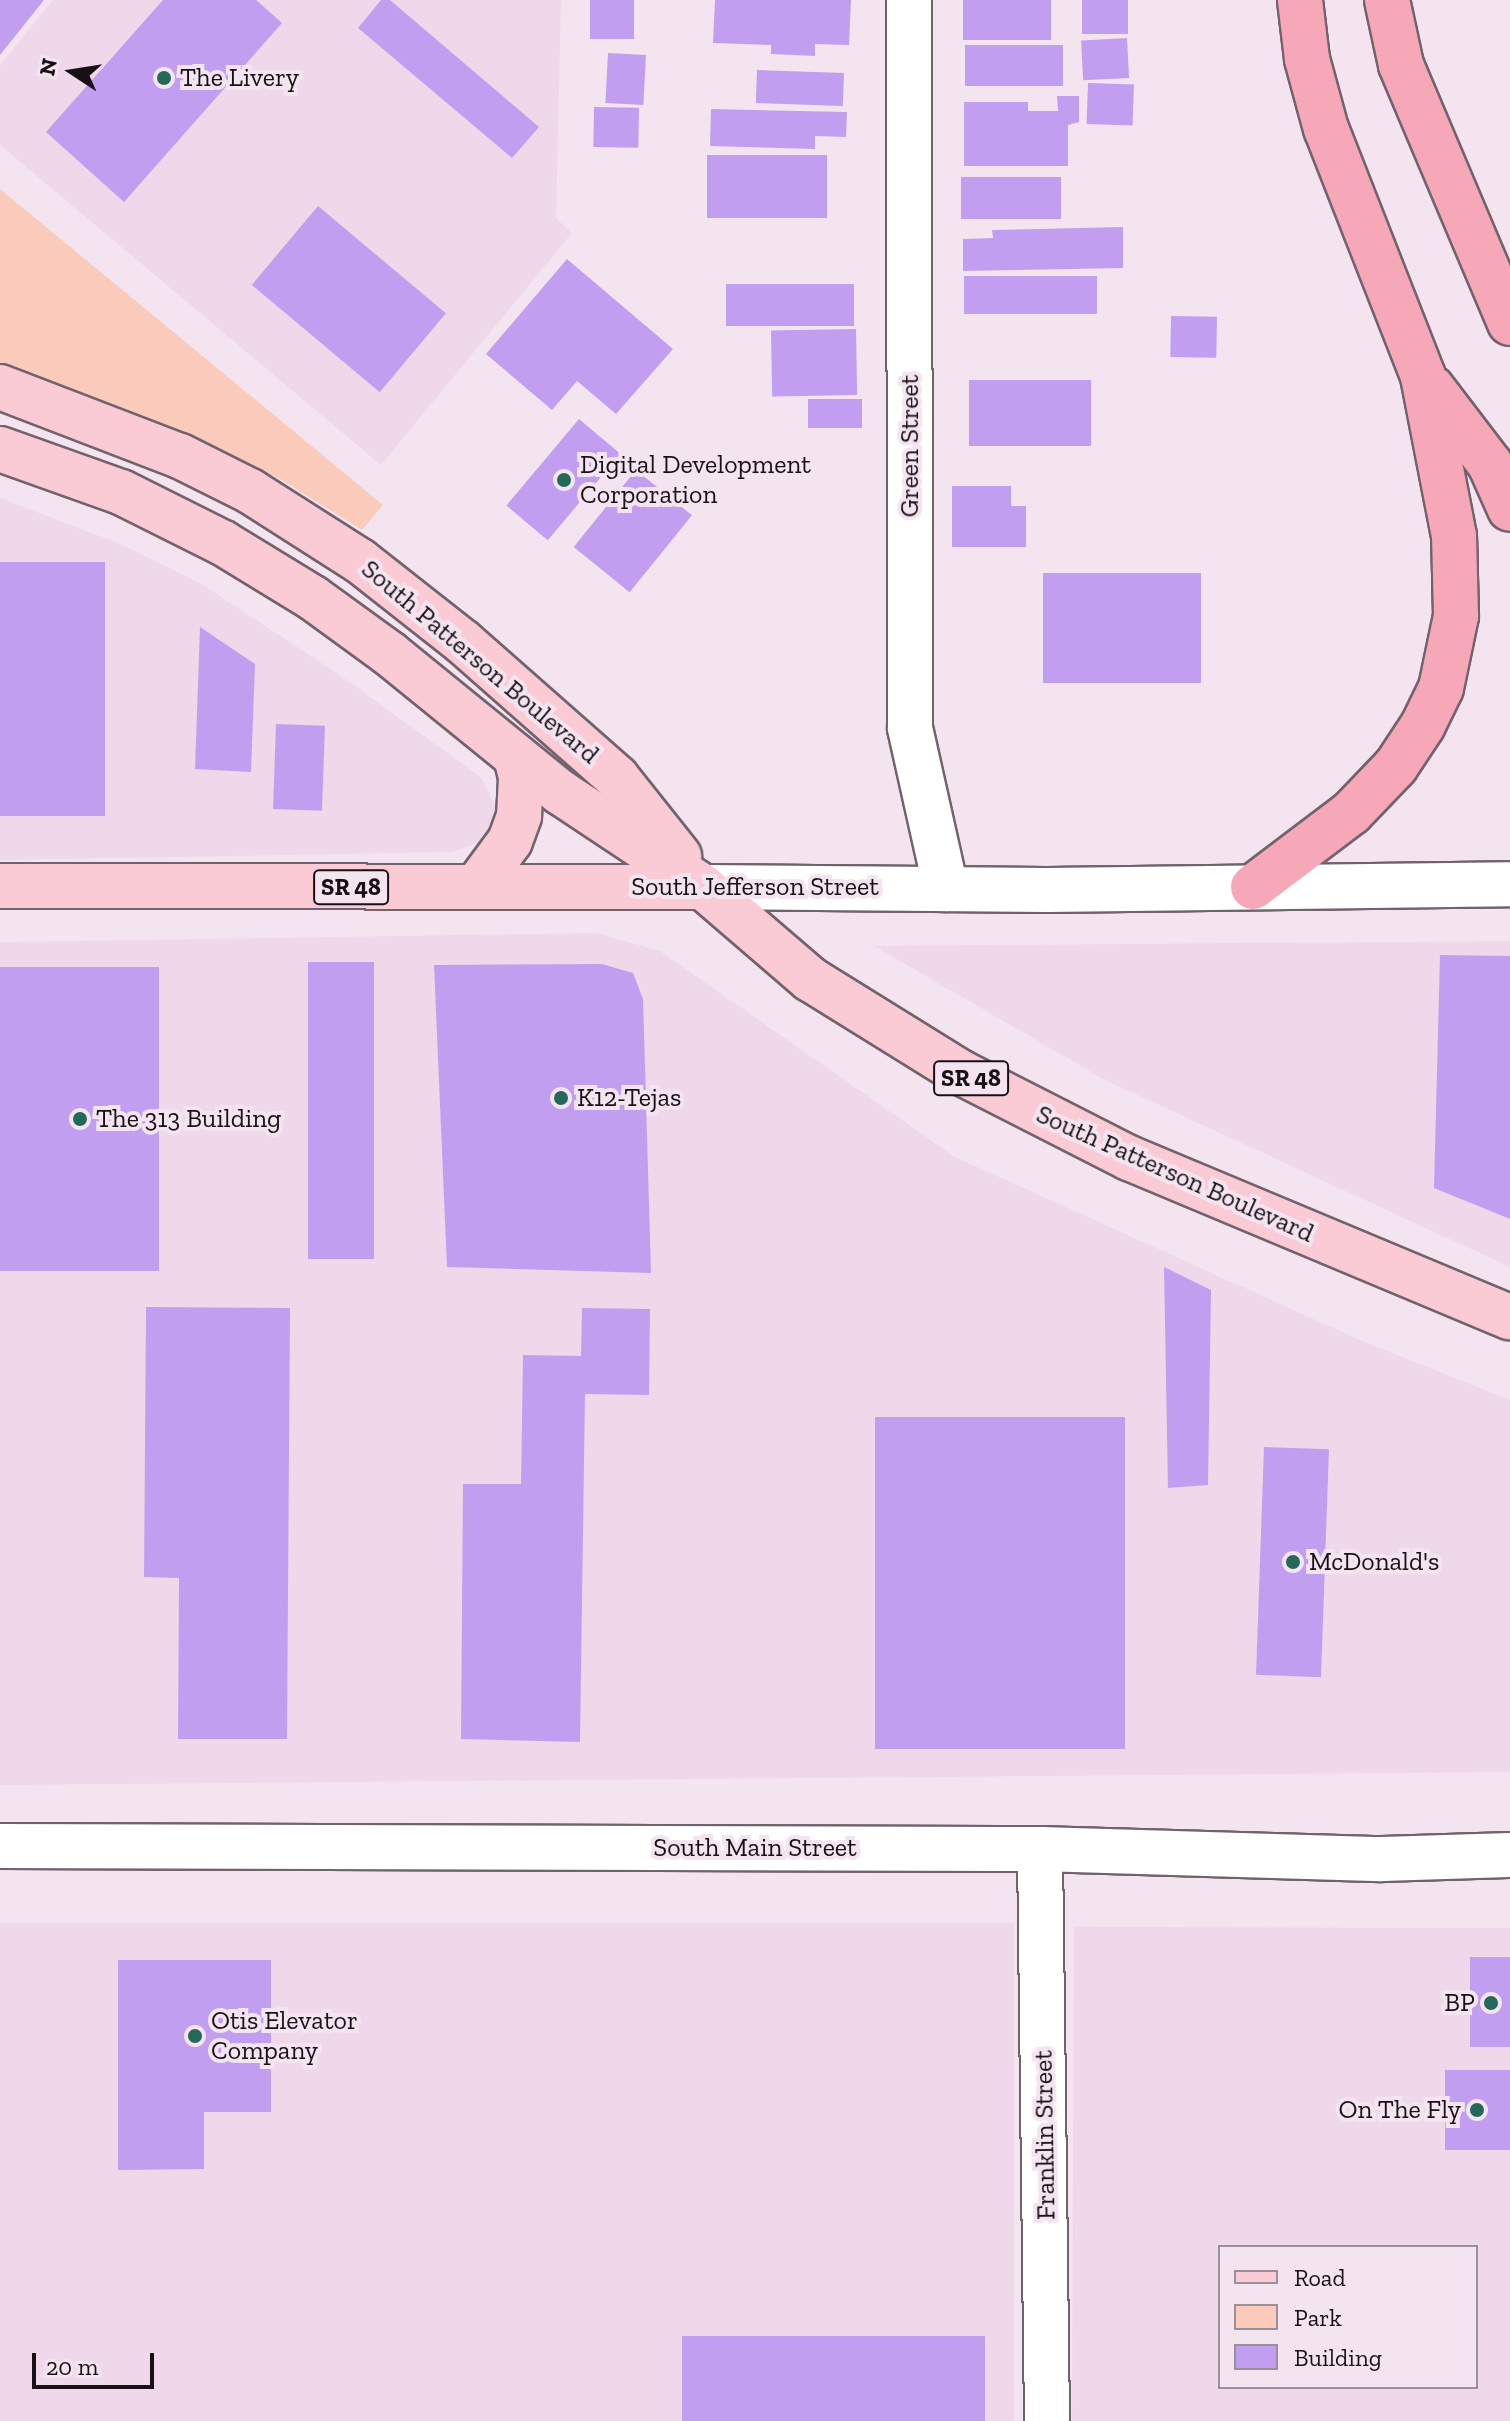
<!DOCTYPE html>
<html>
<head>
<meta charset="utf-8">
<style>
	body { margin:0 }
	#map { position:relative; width:1510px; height:2421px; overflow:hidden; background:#f4e4f0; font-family:"Zilla Slab",serif }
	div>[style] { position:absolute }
	.built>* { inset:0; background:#efd8e9; transform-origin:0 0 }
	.green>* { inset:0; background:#facaba }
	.building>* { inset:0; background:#c29ef1; transform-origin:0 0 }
	.roads { filter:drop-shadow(2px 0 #71636d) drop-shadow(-2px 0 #71636d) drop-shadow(0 2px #71636d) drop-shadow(0 -2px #71636d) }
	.minor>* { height:44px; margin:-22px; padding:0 22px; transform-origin:22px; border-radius:22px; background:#fff }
	.tertiary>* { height:44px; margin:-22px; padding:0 22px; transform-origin:22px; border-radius:22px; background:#fff }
	.primary>* { height:44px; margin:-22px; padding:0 22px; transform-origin:22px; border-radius:22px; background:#facbd4 }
	.motorway>* { height:44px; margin:-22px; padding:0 22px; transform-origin:22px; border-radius:22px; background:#f7a8b8 }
	.dots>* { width:22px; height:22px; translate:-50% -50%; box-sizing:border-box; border:4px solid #f4e4f0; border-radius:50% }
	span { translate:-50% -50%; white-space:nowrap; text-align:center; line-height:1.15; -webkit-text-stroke:8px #f4e4f0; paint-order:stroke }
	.shield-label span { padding:2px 6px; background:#f4e4f0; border:2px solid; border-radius:6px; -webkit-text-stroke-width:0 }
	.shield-label { font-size:24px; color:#171115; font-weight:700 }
	.poi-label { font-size:26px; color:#171115 }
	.left { translate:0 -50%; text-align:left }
	.right { translate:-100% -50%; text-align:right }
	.street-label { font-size:26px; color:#171115 }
	.legend { position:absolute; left:1218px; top:2245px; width:260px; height:144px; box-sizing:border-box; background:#f4e4f0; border:2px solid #9c9098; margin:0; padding:10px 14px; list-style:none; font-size:24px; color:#171115 }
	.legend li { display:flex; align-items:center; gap:16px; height:40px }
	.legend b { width:40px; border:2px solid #9c9098 }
	.north { position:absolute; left:32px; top:32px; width:80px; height:80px; -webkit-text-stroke:6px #f4e4f0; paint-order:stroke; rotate:282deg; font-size:22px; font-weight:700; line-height:32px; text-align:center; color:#171115 }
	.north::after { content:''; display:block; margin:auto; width:28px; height:36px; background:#171115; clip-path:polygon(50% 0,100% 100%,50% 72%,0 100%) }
	.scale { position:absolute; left:32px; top:2353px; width:122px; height:36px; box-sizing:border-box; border:4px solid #171115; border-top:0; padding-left:10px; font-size:24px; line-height:28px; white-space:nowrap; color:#171115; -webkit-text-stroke:6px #f4e4f0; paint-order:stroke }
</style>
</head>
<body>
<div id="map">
	<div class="built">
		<div style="clip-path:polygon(53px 0,561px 0,556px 218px,572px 233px,381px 465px,0 145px,0 65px)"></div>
		<div style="clip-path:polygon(0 498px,118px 543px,200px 583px,341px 676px,482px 778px,497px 811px,481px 842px,452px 852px,0 860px)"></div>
		<div style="clip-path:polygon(596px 933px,660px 951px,955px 1157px,1362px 1341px,1510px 1400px,1510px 1772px,0 1785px,0 942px)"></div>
		<div style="clip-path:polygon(1510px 941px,1510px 1267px,1105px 1080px,874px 946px)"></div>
		<div style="left:0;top:1923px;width:1014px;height:498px"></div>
		<div style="clip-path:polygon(evenodd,1074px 1927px,1510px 1928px,1510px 2421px,1072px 2421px,1074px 1927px,1220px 2247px,1476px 2247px,1476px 2387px,1220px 2387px,1220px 2247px)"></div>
	</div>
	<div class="green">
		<div style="clip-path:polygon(0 189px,383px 505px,362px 530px,280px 479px,172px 427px,0 369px)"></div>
	</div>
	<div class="building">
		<div style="clip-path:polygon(0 0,44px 0,0 55px)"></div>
		<div style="clip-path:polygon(163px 0,256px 0,282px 23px,124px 202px,46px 132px)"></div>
		<div style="clip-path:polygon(381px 0,390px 0,539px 127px,512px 158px,358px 28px)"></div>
		<div style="left:590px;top:0;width:44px;height:39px"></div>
		<div style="clip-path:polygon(715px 0,851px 0,849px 45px,815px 44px,815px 56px,771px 54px,771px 45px,713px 43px)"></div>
		<div style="left:963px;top:0;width:88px;height:40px"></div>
		<div style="left:1082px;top:0;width:46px;height:34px"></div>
		<div style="left:1127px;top:38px;width:40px;height:46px;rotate:87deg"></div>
		<div style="left:965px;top:45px;width:98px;height:41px"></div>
		<div style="left:608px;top:53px;width:38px;height:50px;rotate:3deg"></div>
		<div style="left:757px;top:70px;width:87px;height:33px;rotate:2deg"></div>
		<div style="left:1088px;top:83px;width:46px;height:41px;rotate:2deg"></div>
		<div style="clip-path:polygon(1057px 96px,1079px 96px,1079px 122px,1068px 125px,1068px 166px,964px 166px,964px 102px,1028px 102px,1028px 111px,1058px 111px)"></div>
		<div style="left:594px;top:107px;width:45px;height:40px;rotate:1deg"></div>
		<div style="clip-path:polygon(711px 109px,847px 112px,846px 137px,815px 136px,815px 149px,710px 146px)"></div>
		<div style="left:707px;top:155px;width:120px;height:63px"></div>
		<div style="left:961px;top:177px;width:100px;height:42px"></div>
		<div style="left:318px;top:206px;width:167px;height:103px;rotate:40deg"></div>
		<div style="clip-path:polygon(1123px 227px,1123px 268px,963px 271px,963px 239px,993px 238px,992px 230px)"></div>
		<div style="clip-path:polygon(567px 259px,673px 349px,616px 414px,577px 381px,552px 410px,486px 354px)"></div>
		<div style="left:1097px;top:276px;width:38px;height:133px;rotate:90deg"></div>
		<div style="left:726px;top:284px;width:128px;height:42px"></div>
		<div style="left:1171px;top:316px;width:46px;height:41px;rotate:1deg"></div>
		<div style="left:856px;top:329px;width:66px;height:85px;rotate:89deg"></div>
		<div style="left:969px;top:380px;width:122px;height:66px"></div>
		<div style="left:808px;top:399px;width:54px;height:29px"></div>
		<div style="left:579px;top:419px;width:54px;height:113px;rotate:40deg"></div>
		<div style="left:636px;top:470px;width:72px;height:99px;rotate:39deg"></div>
		<div style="clip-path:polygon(952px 486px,1011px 486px,1011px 506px,1026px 506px,1026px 547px,952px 547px)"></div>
		<div style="left:105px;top:562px;width:254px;height:105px;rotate:90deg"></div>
		<div style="left:1043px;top:573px;width:158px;height:110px"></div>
		<div style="clip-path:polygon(200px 627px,255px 664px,251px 772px,195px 769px)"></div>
		<div style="left:276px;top:724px;width:49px;height:85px;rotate:2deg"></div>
		<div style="clip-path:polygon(1440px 955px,1510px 956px,1510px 1219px,1434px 1188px)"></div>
		<div style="left:374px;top:962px;width:297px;height:66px;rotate:90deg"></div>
		<div style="clip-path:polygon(602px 964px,633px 973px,643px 999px,651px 1273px,447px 1267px,434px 965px)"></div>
		<div style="left:159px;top:967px;width:304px;height:159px;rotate:90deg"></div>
		<div style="clip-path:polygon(1164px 1267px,1211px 1290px,1208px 1485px,1168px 1488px)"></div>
		<div style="clip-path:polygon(146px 1307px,290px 1308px,287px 1739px,178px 1739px,179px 1578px,144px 1577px)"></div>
		<div style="clip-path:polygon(582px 1308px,650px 1309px,649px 1395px,585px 1394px,580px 1742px,461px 1739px,463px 1484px,521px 1484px,523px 1355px,581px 1356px)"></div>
		<div style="left:875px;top:1417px;width:250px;height:332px"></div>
		<div style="left:1264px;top:1447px;width:65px;height:228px;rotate:2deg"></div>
		<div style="left:1510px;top:1957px;width:90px;height:40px;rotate:90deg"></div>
		<div style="clip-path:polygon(118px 1960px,271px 1960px,271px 2112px,204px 2112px,204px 2169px,118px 2170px)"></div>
		<div style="left:1445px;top:2070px;width:65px;height:80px"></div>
		<div style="left:682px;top:2336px;width:303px;height:85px"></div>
	</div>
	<div class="roads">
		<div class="minor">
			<div style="left:909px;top:0;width:728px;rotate:89.92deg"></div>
			<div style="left:910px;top:728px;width:165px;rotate:77.4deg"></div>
			<div style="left:1040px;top:1849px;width:572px;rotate:89.3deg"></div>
		</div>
		<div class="tertiary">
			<div style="left:703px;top:887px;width:344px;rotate:0.5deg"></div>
			<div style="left:1047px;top:890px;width:463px;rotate:-0.7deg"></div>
			<div style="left:0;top:1846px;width:1040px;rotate:0.17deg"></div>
			<div style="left:1040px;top:1849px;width:342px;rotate:1.7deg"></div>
			<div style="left:1382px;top:1859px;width:128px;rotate:-1.8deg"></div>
		</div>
		<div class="primary">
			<div style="left:0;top:387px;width:193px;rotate:21deg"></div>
			<div style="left:180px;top:456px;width:78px;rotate:26.6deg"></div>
			<div style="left:250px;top:491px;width:130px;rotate:32.5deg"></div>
			<div style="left:360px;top:561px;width:131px;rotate:38.2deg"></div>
			<div style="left:463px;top:642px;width:205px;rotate:41.4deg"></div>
			<div style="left:617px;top:778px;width:100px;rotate:51.5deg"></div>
			<div style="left:0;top:449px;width:128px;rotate:19.6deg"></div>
			<div style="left:121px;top:492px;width:114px;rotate:26.6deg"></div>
			<div style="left:223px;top:543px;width:105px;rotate:31.4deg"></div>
			<div style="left:313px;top:598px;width:95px;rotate:36deg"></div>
			<div style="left:390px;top:654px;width:219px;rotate:39.1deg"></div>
			<div style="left:560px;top:792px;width:172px;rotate:33.6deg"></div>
			<div style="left:703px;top:887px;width:141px;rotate:40.7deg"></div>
			<div style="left:810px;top:979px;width:176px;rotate:31.8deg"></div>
			<div style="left:960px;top:1072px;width:190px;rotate:27deg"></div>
			<div style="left:1129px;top:1158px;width:413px;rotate:22.7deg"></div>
			<div style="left:0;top:886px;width:703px;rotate:0.08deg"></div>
			<div style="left:476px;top:887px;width:57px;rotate:-53.5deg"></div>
			<div style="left:510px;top:841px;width:27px;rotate:-70deg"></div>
			<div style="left:519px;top:816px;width:39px;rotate:-87deg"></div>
			<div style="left:521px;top:777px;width:21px;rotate:-104deg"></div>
		</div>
		<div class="motorway">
			<div style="left:1387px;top:0;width:66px;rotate:77.8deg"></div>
			<div style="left:1401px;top:65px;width:280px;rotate:67.1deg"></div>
			<div style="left:1432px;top:388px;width:96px;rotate:52.7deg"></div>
			<div style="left:1490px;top:464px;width:49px;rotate:66deg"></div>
			<div style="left:1253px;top:887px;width:123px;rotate:-37.1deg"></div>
			<div style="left:1351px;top:813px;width:65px;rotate:-46.2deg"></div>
			<div style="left:1396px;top:766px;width:49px;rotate:-56.6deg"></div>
			<div style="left:1423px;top:725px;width:41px;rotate:-64.1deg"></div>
			<div style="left:1441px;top:688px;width:74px;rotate:-78.2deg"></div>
			<div style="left:1456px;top:616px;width:80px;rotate:-91.4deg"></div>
			<div style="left:1454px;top:536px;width:163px;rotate:-101deg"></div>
			<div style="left:1423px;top:376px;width:265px;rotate:-111.4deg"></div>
			<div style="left:1326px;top:129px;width:73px;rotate:-105.2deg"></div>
			<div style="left:1307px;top:59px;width:59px;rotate:-96.8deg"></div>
		</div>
	</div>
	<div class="dots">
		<div style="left:164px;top:78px;background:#24685a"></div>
		<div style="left:564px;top:480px;background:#24685a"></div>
		<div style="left:561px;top:1098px;background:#24685a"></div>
		<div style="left:80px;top:1119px;background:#24685a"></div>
		<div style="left:1293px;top:1562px;background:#24685a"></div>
		<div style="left:1491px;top:2003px;background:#24685a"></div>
		<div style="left:195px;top:2036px;background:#24685a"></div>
		<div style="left:1477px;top:2110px;background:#24685a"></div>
	</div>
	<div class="shield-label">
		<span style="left:351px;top:887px">SR 48</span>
		<span style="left:971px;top:1078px">SR 48</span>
	</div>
	<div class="poi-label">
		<span class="left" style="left:180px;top:78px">The Livery</span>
		<span class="left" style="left:580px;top:480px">Digital Development<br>Corporation</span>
		<span class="left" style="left:577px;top:1098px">K12-Tejas</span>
		<span class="left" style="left:96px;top:1119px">The 313 Building</span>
		<span class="left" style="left:1309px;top:1562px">McDonald's</span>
		<span class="right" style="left:1475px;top:2003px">BP</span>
		<span class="left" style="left:211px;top:2036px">Otis Elevator<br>Company</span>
		<span class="right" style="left:1461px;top:2110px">On The Fly</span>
	</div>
	<div class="street-label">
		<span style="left:910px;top:446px;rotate:-90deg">Green Street</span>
		<span style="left:480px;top:662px;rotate:40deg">South Patterson Boulevard</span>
		<span style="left:755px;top:887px">South Jefferson Street</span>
		<span style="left:1175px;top:1174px;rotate:24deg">South Patterson Boulevard</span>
		<span style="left:755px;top:1848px">South Main Street</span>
		<span style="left:1045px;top:2135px;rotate:-91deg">Franklin Street</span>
	</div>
	<ul class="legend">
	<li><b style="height:10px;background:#facbd4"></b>Road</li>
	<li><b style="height:22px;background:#facaba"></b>Park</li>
	<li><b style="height:22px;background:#c29ef1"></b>Building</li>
	</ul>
	<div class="north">N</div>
	<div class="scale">20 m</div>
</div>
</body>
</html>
